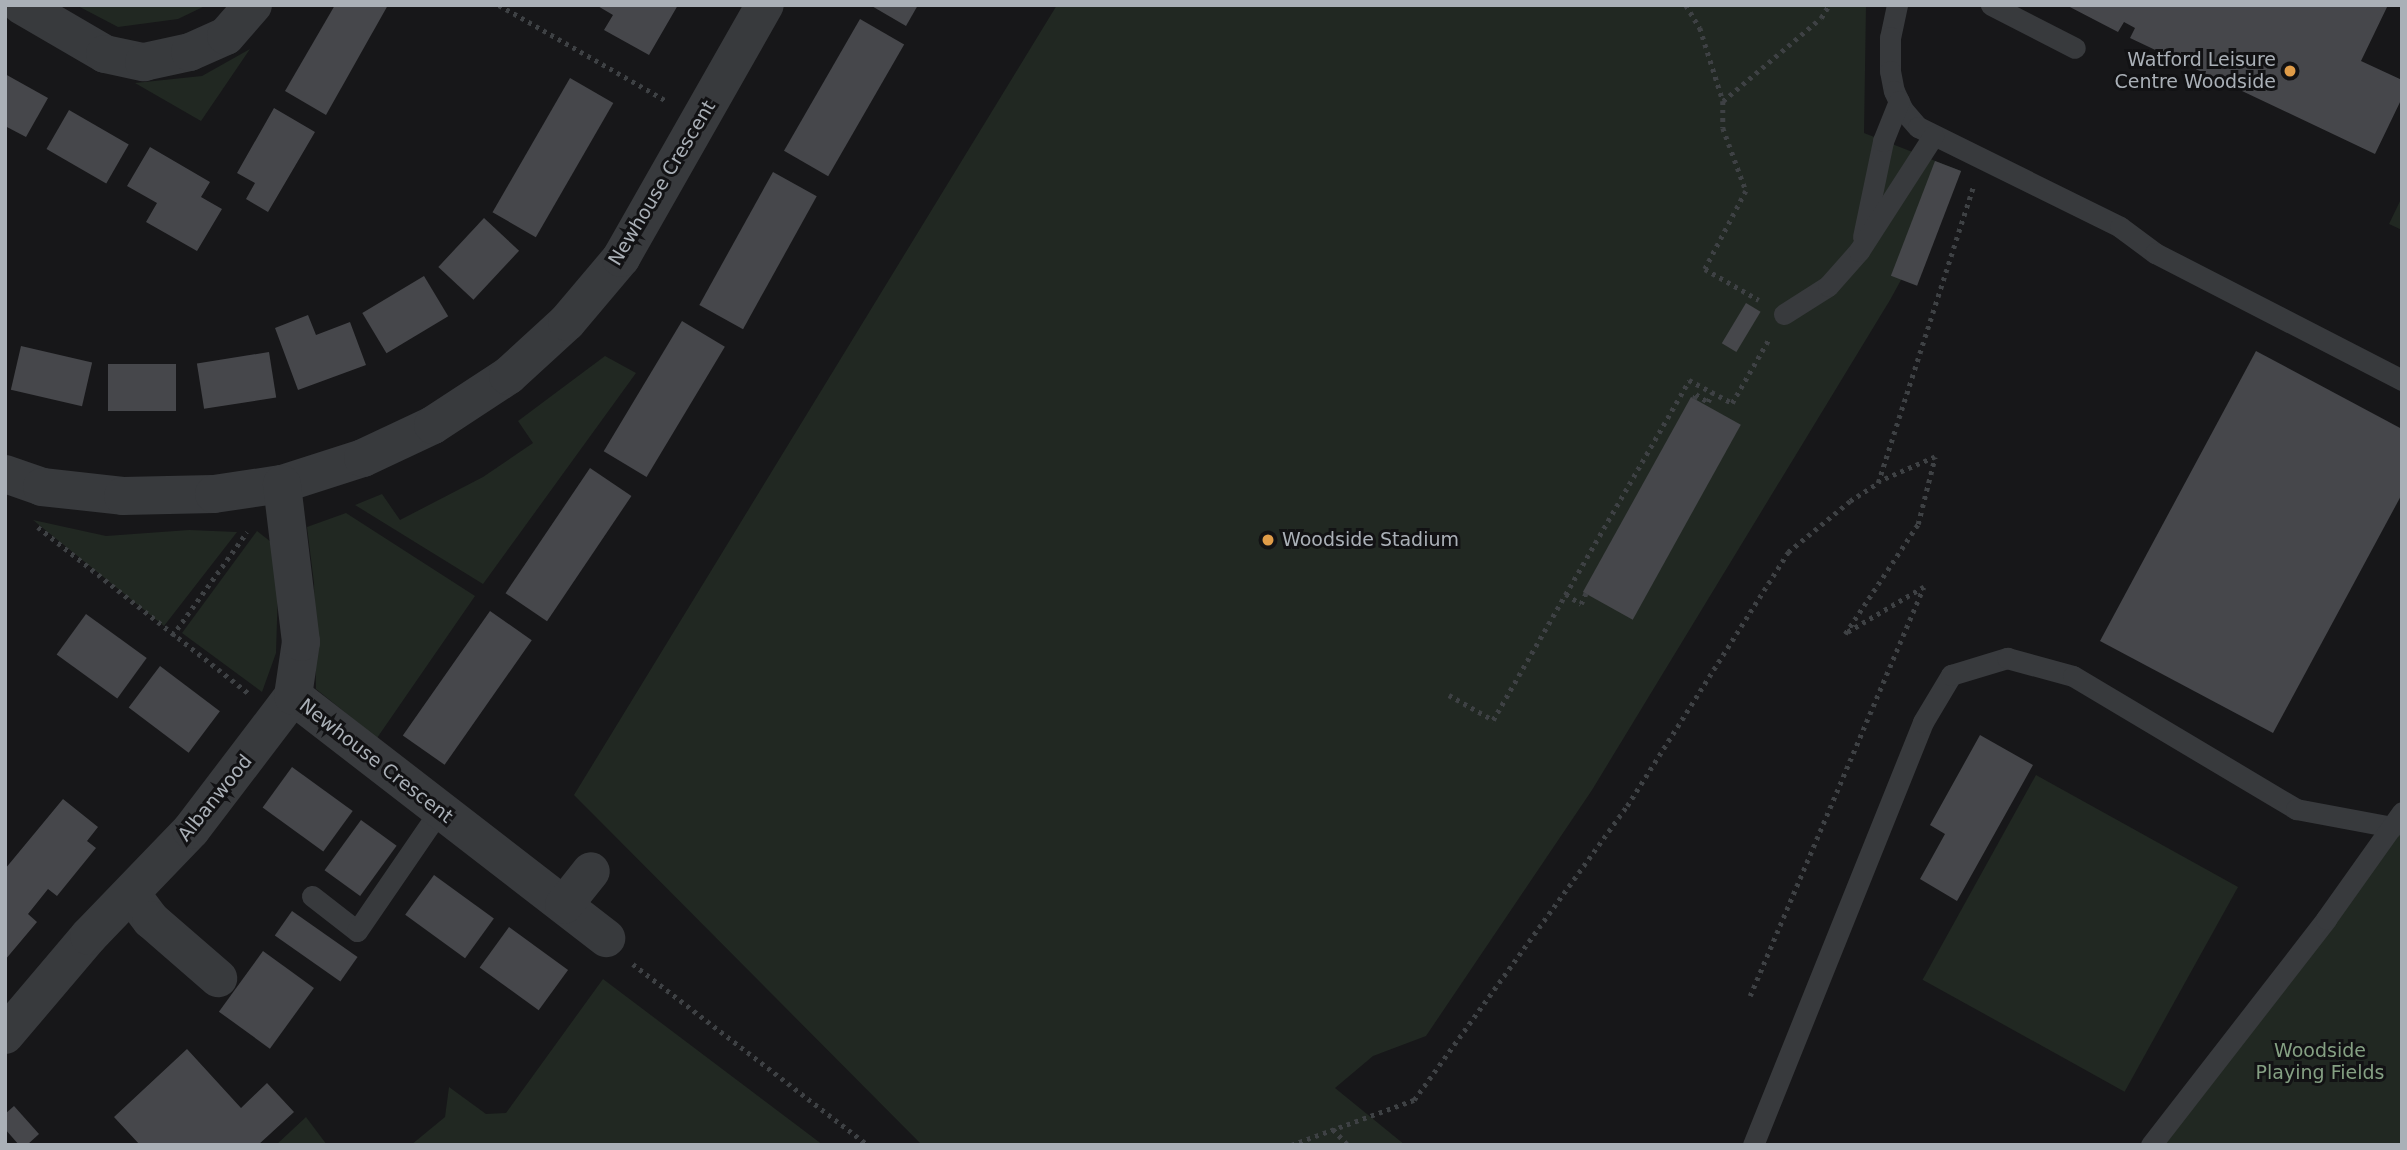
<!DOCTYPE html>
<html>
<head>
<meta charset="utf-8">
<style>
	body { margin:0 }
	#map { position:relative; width:2407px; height:1150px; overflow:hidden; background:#171719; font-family:"DejaVu Sans",sans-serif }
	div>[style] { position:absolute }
	.green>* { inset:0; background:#212822; transform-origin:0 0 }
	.building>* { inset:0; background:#46474b; transform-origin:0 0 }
	.path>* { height:4.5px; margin-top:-2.25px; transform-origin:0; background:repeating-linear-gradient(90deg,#3e4144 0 3.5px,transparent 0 8.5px) }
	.service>* { height:21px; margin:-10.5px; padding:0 10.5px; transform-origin:10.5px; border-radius:10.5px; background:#383a3d }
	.minor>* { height:38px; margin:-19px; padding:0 19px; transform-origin:19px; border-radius:19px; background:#383a3d }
	.dots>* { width:19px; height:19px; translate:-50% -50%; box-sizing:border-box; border:4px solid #121214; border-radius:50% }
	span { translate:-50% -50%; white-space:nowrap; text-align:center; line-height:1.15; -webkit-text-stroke:6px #121214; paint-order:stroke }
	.poi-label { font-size:19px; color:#aab0b7 }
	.right { translate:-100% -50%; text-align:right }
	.left { translate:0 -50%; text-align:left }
	.street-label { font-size:19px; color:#aab0b7 }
	.park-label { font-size:19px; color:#85a083 }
	.frame { position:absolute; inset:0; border:7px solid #aab0b7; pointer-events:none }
</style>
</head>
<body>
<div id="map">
	<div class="green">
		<div style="clip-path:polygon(76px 5px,207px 5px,178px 19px,118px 27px)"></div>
		<div style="clip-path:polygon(1057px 5px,1866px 5px,1864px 133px,1961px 171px,1890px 300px,1592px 790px,1426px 1036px,1373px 1056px,1335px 1088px,1405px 1145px,922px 1145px,574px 795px)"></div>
		<div style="clip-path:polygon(250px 49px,201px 121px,135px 83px,202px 76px)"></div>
		<div style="clip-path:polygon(2402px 197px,2402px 230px,2389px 224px)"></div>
		<div style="clip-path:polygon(605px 356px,636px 373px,483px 584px,355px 505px,382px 494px,400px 520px,483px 477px,533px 443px,518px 421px)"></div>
		<div style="clip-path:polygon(346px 513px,475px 596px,377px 738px,316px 689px,314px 583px,307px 527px)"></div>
		<div style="clip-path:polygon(33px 520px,106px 536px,189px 530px,237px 532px,164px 626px)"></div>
		<div style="clip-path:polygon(257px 531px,271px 542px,278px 588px,276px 653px,262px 692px,182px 633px)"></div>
		<div style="left:2036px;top:775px;width:231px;height:234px;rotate:29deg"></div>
		<div style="clip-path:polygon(2402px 809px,2402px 1145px,2151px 1145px)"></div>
		<div style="clip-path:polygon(603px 979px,823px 1145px,411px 1145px,445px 1117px,449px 1087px,486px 1114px,506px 1113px)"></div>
		<div style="clip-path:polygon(306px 1117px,327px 1145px,276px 1145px)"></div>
	</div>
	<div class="building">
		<div style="clip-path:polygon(335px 5px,388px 5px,326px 115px,285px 91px)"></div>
		<div style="clip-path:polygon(596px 5px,678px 5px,649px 55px,604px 30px,613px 15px)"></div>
		<div style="clip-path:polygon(870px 5px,918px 5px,906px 26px)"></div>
		<div style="clip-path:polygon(2066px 5px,2388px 5px,2361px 61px,2402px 80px,2402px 98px,2375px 154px,2130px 38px,2135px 28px,2124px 22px,2118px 32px)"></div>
		<div style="left:860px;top:19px;width:51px;height:152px;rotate:30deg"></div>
		<div style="clip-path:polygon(5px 74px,48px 98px,26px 137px,5px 126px)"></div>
		<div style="left:570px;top:78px;width:50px;height:155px;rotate:30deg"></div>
		<div style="clip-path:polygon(274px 108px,315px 132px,268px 212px,246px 199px,255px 183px,237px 173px)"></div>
		<div style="left:69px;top:110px;width:69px;height:45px;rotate:30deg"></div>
		<div style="clip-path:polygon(150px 147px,210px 182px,201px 197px,222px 209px,197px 251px,146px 222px,157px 203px,127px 186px)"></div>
		<div style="left:1935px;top:161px;width:28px;height:123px;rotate:21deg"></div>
		<div style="left:773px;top:172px;width:50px;height:152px;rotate:29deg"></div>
		<div style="left:484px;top:218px;width:48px;height:67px;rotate:43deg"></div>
		<div style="left:424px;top:276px;width:47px;height:72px;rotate:59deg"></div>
		<div style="left:1746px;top:303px;width:17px;height:47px;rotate:31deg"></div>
		<div style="clip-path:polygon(308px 315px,316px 335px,350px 322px,366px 365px,298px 390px,275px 328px)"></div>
		<div style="left:682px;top:321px;width:50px;height:152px;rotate:31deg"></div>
		<div style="left:21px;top:346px;width:73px;height:45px;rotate:13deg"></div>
		<div style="clip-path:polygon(2256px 351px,2402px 429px,2402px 494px,2273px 733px,2100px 641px)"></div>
		<div style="left:269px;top:352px;width:46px;height:73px;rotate:81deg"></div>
		<div style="left:108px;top:364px;width:68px;height:47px"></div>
		<div style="left:1691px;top:397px;width:57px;height:223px;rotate:29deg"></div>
		<div style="left:590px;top:468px;width:50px;height:151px;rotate:34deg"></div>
		<div style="left:490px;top:611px;width:51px;height:152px;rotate:35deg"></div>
		<div style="left:86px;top:614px;width:75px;height:50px;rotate:36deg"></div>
		<div style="left:160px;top:666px;width:75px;height:52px;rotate:37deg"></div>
		<div style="clip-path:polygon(1980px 735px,2033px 765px,1957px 901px,1920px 879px,1945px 834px,1930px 825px)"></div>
		<div style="left:292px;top:767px;width:75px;height:50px;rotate:36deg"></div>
		<div style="clip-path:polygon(63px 799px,98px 827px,87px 841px,96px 848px,57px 896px,48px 889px,28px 914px,37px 922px,5px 960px,5px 869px)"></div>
		<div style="left:361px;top:820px;width:44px;height:62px;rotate:36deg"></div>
		<div style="left:434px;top:875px;width:74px;height:49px;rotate:36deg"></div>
		<div style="left:292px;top:911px;width:80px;height:30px;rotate:35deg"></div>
		<div style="left:509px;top:927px;width:73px;height:50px;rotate:36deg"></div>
		<div style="left:263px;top:951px;width:63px;height:75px;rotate:36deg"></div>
		<div style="clip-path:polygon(187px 1049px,241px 1108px,267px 1083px,294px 1112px,258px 1145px,140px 1145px,114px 1117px)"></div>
		<div style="clip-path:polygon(14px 1106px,39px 1134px,27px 1145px,19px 1145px,5px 1129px,5px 1114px)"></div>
	</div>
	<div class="path">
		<div style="left:499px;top:5px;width:191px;rotate:29.8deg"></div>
		<div style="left:1686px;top:5px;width:27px;rotate:59deg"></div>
		<div style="left:1700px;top:28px;width:77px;rotate:72.5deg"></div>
		<div style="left:1723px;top:101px;width:128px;rotate:-40.3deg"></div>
		<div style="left:1821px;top:18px;width:15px;rotate:-58deg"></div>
		<div style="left:1723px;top:101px;width:27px;rotate:90deg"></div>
		<div style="left:1723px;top:128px;width:67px;rotate:69.9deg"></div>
		<div style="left:1746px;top:191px;width:88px;rotate:117.7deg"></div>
		<div style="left:1705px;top:269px;width:62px;rotate:29.9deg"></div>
		<div style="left:1694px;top:399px;width:5px;rotate:-68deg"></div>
		<div style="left:1696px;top:394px;width:14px;rotate:34deg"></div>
		<div style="left:1708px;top:402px;width:10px;rotate:-66deg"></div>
		<div style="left:38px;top:527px;width:268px;rotate:38.3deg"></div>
		<div style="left:1566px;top:594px;width:18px;rotate:34deg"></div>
		<div style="left:1581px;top:604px;width:12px;rotate:-66deg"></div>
		<div style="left:172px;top:636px;width:128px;rotate:-54.2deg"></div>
		<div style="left:1449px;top:695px;width:51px;rotate:29.6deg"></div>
		<div style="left:1493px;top:720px;width:392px;rotate:-60deg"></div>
		<div style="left:1689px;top:380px;width:49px;rotate:28.1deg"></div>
		<div style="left:1732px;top:403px;width:74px;rotate:-60deg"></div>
		<div style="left:633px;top:964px;width:297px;rotate:37.6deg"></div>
		<div style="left:1750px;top:996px;width:444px;rotate:-67deg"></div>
		<div style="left:1924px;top:587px;width:92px;rotate:149.3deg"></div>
		<div style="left:1845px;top:634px;width:132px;rotate:-56.4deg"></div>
		<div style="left:1918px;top:524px;width:69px;rotate:-75.8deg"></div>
		<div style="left:1935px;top:457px;width:62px;rotate:156.3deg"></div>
		<div style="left:1333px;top:1129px;width:22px;rotate:47deg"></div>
		<div style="left:1291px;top:1145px;width:131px;rotate:-20.1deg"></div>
		<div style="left:1414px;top:1100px;width:363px;rotate:-54.1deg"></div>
		<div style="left:1627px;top:806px;width:301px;rotate:-57.6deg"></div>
		<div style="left:1788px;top:552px;width:80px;rotate:-39.4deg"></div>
		<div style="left:1850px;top:501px;width:33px;rotate:-33deg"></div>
		<div style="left:1878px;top:483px;width:311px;rotate:-72.2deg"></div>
	</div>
	<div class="service">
		<div style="left:1897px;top:5px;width:33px;rotate:102deg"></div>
		<div style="left:1890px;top:37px;width:34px;rotate:90deg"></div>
		<div style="left:1890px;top:71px;width:20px;rotate:79deg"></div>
		<div style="left:1894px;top:91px;width:21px;rotate:65deg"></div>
		<div style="left:1903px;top:110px;width:23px;rotate:49deg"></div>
		<div style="left:1918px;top:127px;width:225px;rotate:26.3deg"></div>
		<div style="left:2120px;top:227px;width:44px;rotate:36.6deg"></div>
		<div style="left:2155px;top:253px;width:278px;rotate:27.2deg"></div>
		<div style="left:1991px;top:5px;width:94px;rotate:27.1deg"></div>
		<div style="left:1863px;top:237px;width:98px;rotate:-78.2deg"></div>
		<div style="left:1883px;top:141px;width:43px;rotate:-68.2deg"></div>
		<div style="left:1784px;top:314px;width:52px;rotate:-32.5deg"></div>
		<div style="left:1828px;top:286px;width:47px;rotate:-48.5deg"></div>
		<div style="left:1859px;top:251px;width:137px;rotate:-57.2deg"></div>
		<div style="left:312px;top:896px;width:57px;rotate:37.9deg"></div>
		<div style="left:357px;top:931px;width:147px;rotate:-55.6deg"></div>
		<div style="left:1753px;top:1145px;width:456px;rotate:-68.1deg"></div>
		<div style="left:1923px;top:722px;width:55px;rotate:-59.2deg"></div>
		<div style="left:1951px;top:675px;width:59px;rotate:-16.9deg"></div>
		<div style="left:2007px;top:658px;width:68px;rotate:15.3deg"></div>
		<div style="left:2073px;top:676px;width:260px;rotate:30.8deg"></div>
		<div style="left:2296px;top:809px;width:98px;rotate:10.6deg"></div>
		<div style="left:2151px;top:1145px;width:286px;rotate:-52.2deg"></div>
		<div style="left:2326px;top:919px;width:131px;rotate:-54.6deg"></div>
	</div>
	<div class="minor">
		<div style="left:21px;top:5px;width:97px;rotate:30.3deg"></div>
		<div style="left:105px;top:54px;width:40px;rotate:12deg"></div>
		<div style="left:144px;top:62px;width:47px;rotate:-12.3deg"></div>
		<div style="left:190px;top:52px;width:39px;rotate:-24deg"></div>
		<div style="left:226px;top:36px;width:41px;rotate:-48.9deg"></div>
		<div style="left:5px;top:474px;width:39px;rotate:19deg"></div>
		<div style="left:42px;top:487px;width:81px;rotate:6.3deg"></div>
		<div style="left:123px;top:496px;width:91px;rotate:-1.3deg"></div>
		<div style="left:214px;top:494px;width:69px;rotate:-8.4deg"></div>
		<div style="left:282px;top:484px;width:85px;rotate:-17.8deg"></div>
		<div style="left:363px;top:458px;width:77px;rotate:-25.2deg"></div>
		<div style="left:433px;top:425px;width:90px;rotate:-33.2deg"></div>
		<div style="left:508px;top:376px;width:80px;rotate:-42.5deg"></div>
		<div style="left:567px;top:322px;width:84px;rotate:-49.8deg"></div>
		<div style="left:621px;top:258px;width:291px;rotate:-60.4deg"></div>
		<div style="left:293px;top:696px;width:396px;rotate:37.7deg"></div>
		<div style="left:132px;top:895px;width:31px;rotate:53deg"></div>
		<div style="left:151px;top:920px;width:89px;rotate:40.9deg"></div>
		<div style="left:564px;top:905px;width:43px;rotate:-51.5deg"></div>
		<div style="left:5px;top:1035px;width:130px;rotate:-49.7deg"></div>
		<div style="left:89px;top:936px;width:147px;rotate:-46.1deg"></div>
		<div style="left:191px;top:830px;width:168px;rotate:-52.7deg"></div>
		<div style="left:293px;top:696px;width:55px;rotate:-81.6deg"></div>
		<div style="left:301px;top:642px;width:159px;rotate:-96.9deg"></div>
	</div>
	<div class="dots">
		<div style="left:2290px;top:71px;background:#e09c48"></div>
		<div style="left:1268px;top:540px;background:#e09c48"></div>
	</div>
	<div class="poi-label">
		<span class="right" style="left:2276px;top:71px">Watford Leisure<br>Centre Woodside</span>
		<span class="left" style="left:1282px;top:540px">Woodside Stadium</span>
	</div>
	<div class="street-label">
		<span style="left:662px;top:183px;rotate:-59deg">Newhouse Crescent</span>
		<span style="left:376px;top:761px;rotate:38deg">Newhouse Crescent</span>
		<span style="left:215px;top:798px;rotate:-51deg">Albanwood</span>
	</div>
	<div class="park-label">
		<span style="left:2320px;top:1062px">Woodside<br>Playing Fields</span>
	</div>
	<div class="frame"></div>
</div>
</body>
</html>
